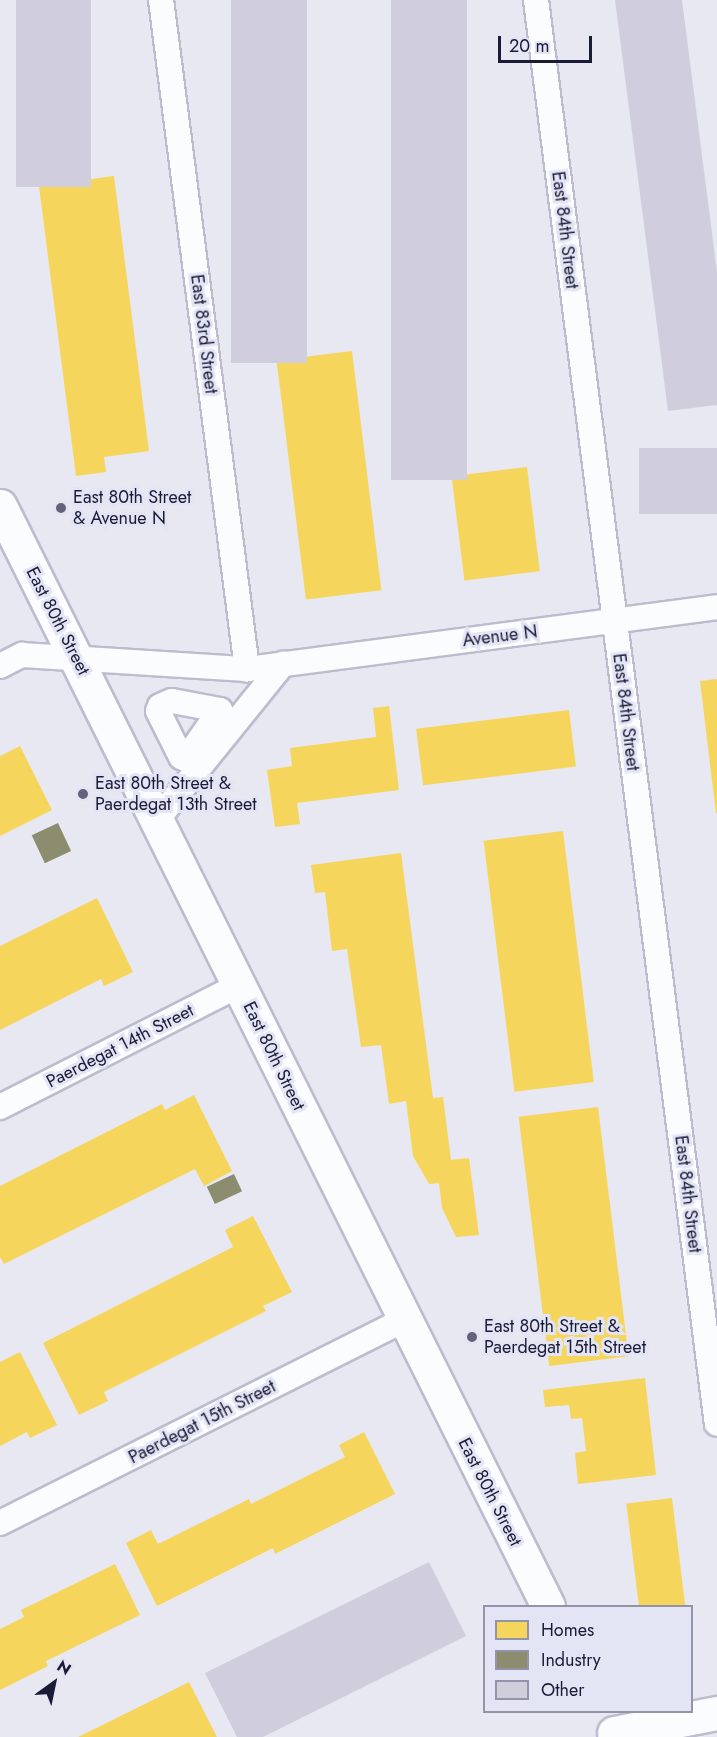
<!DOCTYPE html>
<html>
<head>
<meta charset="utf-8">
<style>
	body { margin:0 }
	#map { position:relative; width:717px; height:1737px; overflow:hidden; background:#e7e8f1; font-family:Jost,sans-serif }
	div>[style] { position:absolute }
	.homes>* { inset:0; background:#f6d55c; transform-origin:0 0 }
	.industry>* { inset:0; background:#8c8c6e; transform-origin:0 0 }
	.building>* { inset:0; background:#d0cedc; transform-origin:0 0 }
	.roads { filter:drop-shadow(2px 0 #bbbdcf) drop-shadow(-2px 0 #bbbdcf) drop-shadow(0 2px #bbbdcf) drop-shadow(0 -2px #bbbdcf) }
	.street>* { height:24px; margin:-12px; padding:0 12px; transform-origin:12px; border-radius:12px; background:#fbfcfd }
	.secondary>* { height:33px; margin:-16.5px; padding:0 16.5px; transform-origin:16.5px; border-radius:16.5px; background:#fbfcfd }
	.dots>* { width:16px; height:16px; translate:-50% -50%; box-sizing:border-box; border:3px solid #e3e5f5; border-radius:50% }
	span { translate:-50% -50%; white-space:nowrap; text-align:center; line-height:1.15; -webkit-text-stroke:6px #e3e5f5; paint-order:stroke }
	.street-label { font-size:18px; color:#1a1b37 }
	.poi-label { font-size:18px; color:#1a1b37 }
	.left { translate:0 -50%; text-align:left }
	.legend { position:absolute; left:483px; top:1605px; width:210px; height:108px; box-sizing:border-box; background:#e3e5f5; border:2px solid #9394a9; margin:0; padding:8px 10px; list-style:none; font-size:18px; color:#1a1b37 }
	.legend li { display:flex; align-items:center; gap:12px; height:30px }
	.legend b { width:30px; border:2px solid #9394a9 }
	.north { position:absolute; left:24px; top:1653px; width:60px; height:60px; -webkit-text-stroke:4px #e3e5f5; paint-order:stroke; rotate:33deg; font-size:16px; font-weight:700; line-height:24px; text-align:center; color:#1a1b37 }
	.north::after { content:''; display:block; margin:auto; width:21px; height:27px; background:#1a1b37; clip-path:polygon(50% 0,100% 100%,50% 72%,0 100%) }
	.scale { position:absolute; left:498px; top:36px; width:94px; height:27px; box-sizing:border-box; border:3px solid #1a1b37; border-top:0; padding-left:8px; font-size:18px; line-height:21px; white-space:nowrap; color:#1a1b37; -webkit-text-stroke:4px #e3e5f5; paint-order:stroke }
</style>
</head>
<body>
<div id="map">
	<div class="homes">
		<div style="clip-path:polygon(114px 176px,149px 451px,104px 457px,106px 472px,76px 476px,39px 186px)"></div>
		<div style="left:352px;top:351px;width:241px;height:76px;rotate:83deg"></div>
		<div style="left:527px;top:467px;width:105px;height:76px;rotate:83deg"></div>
		<div style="clip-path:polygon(717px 679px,717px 813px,716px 813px,700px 681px)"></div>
		<div style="clip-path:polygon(389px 706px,399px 790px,297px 803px,300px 824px,275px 827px,267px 770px,292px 766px,290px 748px,376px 737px,373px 708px)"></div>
		<div style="left:569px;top:710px;width:57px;height:154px;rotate:83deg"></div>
		<div style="clip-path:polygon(20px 746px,52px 810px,0 836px,0 756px)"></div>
		<div style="left:563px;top:831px;width:253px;height:80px;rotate:83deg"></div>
		<div style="clip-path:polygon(401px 853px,433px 1098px,443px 1097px,451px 1160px,469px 1158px,479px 1235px,456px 1237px,442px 1208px,439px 1183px,429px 1184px,413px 1156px,406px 1101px,389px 1104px,381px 1045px,361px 1047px,347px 949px,332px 951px,325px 892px,315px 893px,311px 865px)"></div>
		<div style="clip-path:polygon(97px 898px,133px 972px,104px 986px,101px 979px,0 1030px,0 946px)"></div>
		<div style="clip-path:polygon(194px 1095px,232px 1171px,204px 1186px,195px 1169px,4px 1264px,0 1257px,0 1186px,162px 1104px,165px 1110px)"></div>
		<div style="left:598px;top:1107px;width:251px;height:80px;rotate:83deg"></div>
		<div style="clip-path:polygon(253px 1216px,292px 1292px,263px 1306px,266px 1311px,104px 1392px,108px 1401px,79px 1415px,43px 1343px,233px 1247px,225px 1230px)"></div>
		<div style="clip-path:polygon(20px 1352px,57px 1425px,30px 1438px,27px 1432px,0 1446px,0 1362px)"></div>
		<div style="clip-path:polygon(645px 1378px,656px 1475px,578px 1484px,575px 1453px,586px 1451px,582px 1418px,571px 1419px,569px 1405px,545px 1407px,543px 1390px)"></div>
		<div style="clip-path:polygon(364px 1432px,395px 1494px,275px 1554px,273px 1548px,157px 1606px,126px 1543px,151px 1530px,158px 1544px,249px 1499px,251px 1504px,345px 1457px,339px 1445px)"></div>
		<div style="left:672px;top:1498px;width:109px;height:46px;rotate:83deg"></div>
		<div style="clip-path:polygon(115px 1564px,140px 1615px,46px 1661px,48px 1666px,0 1690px,0 1629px,24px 1617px,21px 1610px)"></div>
		<div style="clip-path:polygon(189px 1682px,217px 1737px,78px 1737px,159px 1697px)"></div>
	</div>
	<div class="industry">
		<div style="left:58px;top:823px;width:31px;height:29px;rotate:65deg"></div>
		<div style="left:234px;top:1174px;width:19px;height:30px;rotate:65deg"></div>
	</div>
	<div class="building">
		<div style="left:16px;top:0;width:75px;height:187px"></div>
		<div style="left:231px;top:0;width:76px;height:363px"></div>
		<div style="left:391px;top:0;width:76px;height:480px"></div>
		<div style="clip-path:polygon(615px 0,682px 0,717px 272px,717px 405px,668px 411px)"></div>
		<div style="left:717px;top:448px;width:66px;height:78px;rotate:90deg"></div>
		<div style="clip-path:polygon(429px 1562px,466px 1636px,263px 1737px,237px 1737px,205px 1673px)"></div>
	</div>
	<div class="roads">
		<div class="street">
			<div style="left:161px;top:0;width:675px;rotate:82.67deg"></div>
			<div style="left:536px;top:0;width:1435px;rotate:82.76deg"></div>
			<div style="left:0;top:666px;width:25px;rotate:-27deg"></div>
			<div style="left:22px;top:655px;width:225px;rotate:3.6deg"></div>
			<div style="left:247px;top:669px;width:474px;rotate:-7.5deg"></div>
			<div style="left:172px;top:701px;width:49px;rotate:10.6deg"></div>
			<div style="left:220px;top:710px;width:60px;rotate:124.8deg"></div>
			<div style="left:186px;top:759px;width:5px;rotate:-158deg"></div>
			<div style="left:181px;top:757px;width:51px;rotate:-116.6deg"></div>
			<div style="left:158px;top:711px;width:5px;rotate:-68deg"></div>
			<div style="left:160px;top:706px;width:13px;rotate:-23deg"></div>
			<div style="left:157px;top:820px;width:201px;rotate:-51.1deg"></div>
			<div style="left:0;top:1107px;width:268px;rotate:-27deg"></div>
			<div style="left:0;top:1523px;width:452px;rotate:-26.7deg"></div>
		</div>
		<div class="secondary">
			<div style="left:0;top:506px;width:1229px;rotate:63.52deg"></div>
			<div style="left:614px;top:1733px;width:105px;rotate:-11deg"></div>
		</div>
	</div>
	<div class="dots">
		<div style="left:61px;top:508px;background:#626378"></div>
		<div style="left:83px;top:794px;background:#626378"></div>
		<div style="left:472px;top:1337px;background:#626378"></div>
	</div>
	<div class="street-label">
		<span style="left:565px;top:230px;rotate:83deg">East 84th Street</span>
		<span style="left:204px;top:334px;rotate:83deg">East 83rd Street</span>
		<span style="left:58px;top:621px;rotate:63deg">East 80th Street</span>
		<span style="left:500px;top:636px;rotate:-7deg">Avenue N</span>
		<span style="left:626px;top:712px;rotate:83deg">East 84th Street</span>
		<span style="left:120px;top:1046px;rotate:-27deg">Paerdegat 14th Street</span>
		<span style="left:274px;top:1056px;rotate:64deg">East 80th Street</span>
		<span style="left:688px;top:1194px;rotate:83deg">East 84th Street</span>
		<span style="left:202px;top:1422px;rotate:-27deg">Paerdegat 15th Street</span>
		<span style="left:490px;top:1492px;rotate:63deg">East 80th Street</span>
	</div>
	<div class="poi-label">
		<span class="left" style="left:73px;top:508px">East 80th Street<br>&amp; Avenue N</span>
		<span class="left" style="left:95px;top:794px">East 80th Street &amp;<br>Paerdegat 13th Street</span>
		<span class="left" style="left:484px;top:1337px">East 80th Street &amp;<br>Paerdegat 15th Street</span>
	</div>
	<ul class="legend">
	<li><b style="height:16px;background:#f6d55c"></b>Homes</li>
	<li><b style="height:16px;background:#8c8c6e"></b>Industry</li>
	<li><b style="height:16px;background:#d0cedc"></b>Other</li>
	</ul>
	<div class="north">N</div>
	<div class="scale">20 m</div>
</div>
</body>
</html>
